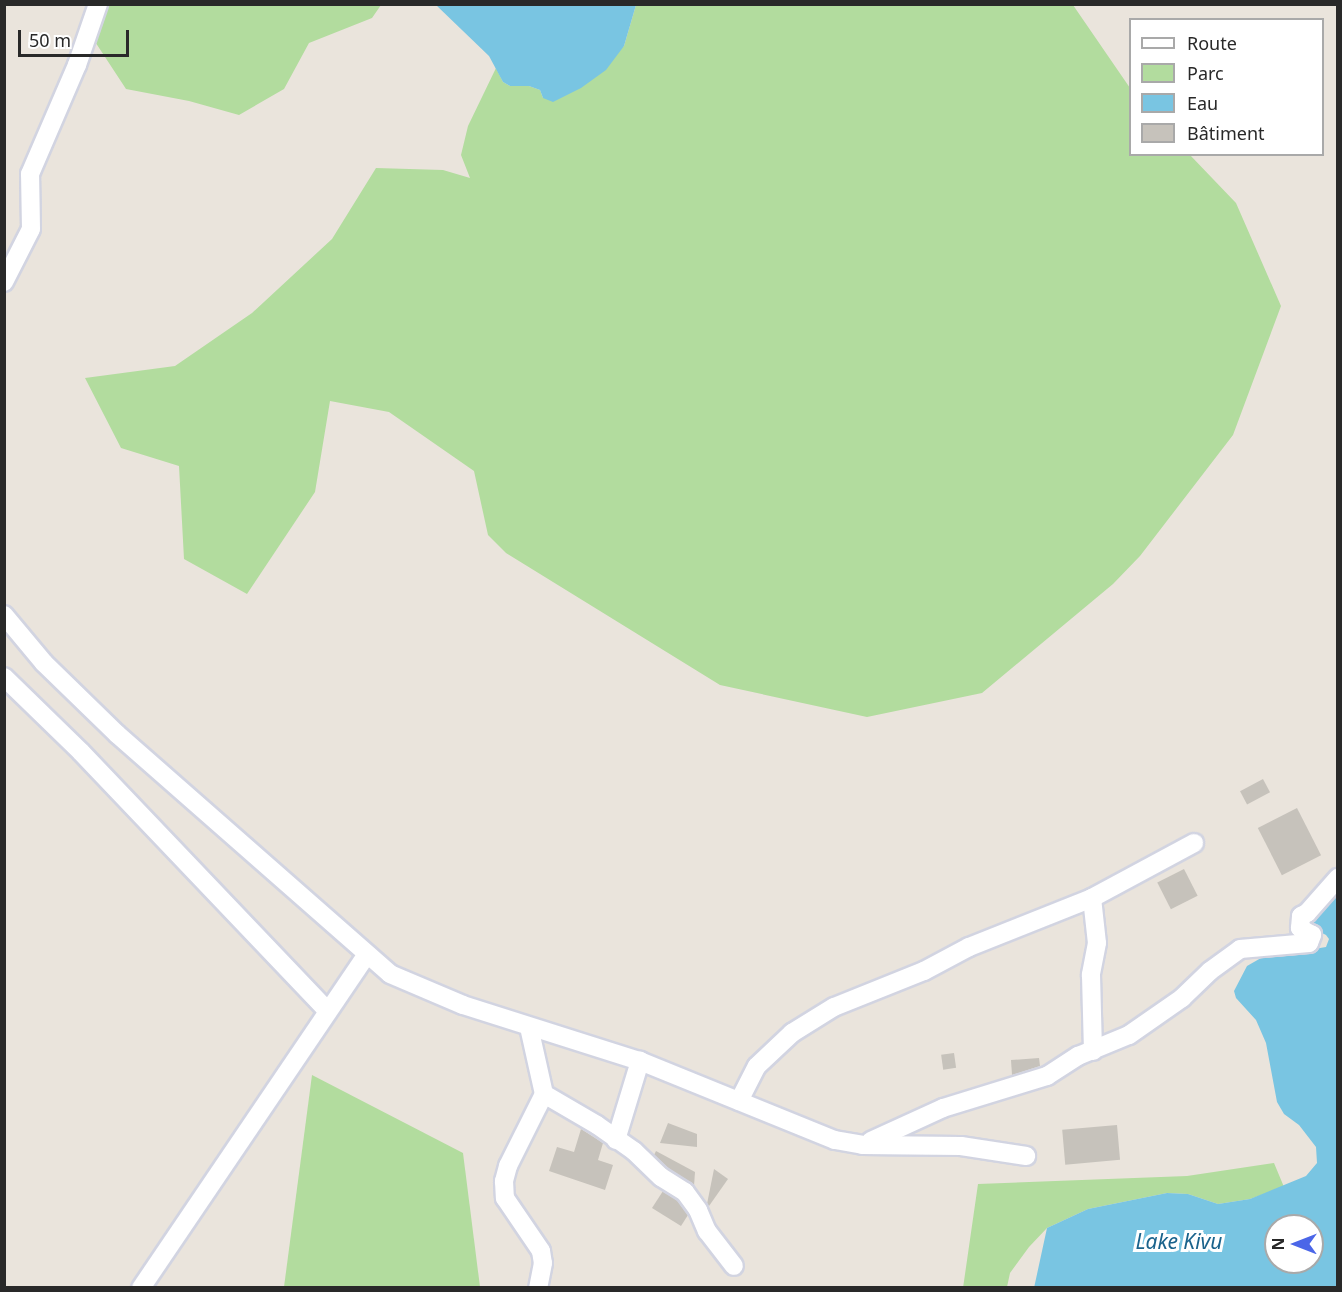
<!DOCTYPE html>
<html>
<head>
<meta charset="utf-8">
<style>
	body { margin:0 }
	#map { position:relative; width:1342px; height:1292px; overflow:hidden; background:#eae4dc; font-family:"Noto Sans",sans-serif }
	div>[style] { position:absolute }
	.green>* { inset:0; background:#b2dc9e }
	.water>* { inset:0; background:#79c5e2 }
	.building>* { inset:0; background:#c6c2bb; transform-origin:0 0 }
	.roads { filter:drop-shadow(2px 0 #d2d4e1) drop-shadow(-2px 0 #d2d4e1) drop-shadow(0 2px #d2d4e1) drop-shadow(0 -2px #d2d4e1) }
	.street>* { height:18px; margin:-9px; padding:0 9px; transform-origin:9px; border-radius:9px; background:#fff }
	span { translate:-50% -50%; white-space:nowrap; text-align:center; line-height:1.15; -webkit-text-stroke:6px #fff; paint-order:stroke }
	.water-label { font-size:21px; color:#1a638c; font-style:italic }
	.frame { position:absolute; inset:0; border:6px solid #292929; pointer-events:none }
	.legend { position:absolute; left:1129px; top:18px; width:195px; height:138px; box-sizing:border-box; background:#fff; border:2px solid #a9a9a9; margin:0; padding:8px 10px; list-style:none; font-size:18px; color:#292929 }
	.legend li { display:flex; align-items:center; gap:12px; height:30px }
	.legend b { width:30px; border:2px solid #a9a9a9 }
	.north { position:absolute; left:1264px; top:1214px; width:60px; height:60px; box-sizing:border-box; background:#fff; border:2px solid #a9a9a9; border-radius:50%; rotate:270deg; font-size:16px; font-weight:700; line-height:24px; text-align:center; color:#292929 }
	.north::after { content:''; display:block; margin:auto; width:21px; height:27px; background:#4b66e8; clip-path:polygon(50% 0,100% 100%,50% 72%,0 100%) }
	.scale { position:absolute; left:18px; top:30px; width:111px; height:27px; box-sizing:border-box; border:3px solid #292929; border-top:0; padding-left:8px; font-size:18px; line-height:21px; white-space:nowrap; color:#292929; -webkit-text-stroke:4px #fff; paint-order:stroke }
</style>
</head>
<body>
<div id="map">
	<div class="green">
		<div style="clip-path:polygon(88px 5px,381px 5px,372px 18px,309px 43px,284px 89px,239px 115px,189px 101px,126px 89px,88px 31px)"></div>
		<div style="clip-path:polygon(636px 5px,1073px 5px,1130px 88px,1130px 154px,1190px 155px,1236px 203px,1281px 306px,1233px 435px,1140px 556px,1113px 584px,982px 693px,867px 717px,720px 685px,506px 553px,488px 535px,474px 471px,389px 412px,330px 401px,315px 492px,247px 594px,184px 559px,179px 466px,121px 448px,85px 378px,175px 366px,252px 313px,332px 239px,376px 168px,443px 170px,470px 178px,461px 155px,468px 126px,496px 68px,503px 82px,510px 86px,529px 86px,540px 90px,543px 98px,624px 46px)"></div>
		<div style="clip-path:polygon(312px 1075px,463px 1153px,480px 1287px,284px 1287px)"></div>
		<div style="clip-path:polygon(1274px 1163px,1284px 1187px,1250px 1199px,1218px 1204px,1188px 1194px,1167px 1193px,1088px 1209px,1047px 1228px,1029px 1247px,1010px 1273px,1007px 1287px,963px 1288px,978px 1184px,1187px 1176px)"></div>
	</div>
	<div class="water">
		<div style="clip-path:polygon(436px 5px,636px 5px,624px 46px,606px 70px,581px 88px,553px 102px,543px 98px,540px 90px,529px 86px,510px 86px,503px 82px,489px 56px)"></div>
		<div style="clip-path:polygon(evenodd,1337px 895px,1337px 1287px,1034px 1288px,1047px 1228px,1088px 1209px,1167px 1193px,1188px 1194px,1218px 1204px,1250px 1199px,1306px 1176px,1317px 1163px,1316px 1147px,1299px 1125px,1284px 1114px,1277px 1102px,1266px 1043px,1256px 1020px,1236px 998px,1234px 991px,1247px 966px,1261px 958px,1326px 947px,1329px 939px,1326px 935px,1304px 924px,1318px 908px,1337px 895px,1276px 1226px,1312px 1226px,1312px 1262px,1276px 1262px,1276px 1226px)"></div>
	</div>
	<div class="building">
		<div style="left:1263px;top:779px;width:15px;height:26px;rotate:62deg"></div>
		<div style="left:1297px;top:808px;width:53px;height:44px;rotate:63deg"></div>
		<div style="left:1184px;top:869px;width:30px;height:30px;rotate:63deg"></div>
		<div style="left:954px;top:1053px;width:15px;height:13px;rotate:82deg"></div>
		<div style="clip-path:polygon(1039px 1058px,1040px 1066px,1012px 1075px,1011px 1060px)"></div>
		<div style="clip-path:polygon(668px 1123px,697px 1134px,697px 1147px,660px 1143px)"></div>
		<div style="left:1117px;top:1125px;width:35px;height:55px;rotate:85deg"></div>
		<div style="clip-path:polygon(581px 1129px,603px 1143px,598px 1160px,613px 1165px,605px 1190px,549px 1171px,557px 1147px,574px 1152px)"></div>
		<div style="clip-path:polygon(656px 1151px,695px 1172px,694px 1186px,668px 1168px,654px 1155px)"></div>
		<div style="clip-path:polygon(714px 1169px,728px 1179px,709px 1206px,707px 1204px)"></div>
		<div style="clip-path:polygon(663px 1191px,677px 1200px,688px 1215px,681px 1226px,652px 1208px)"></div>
	</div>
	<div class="roads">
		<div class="street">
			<div style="left:4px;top:282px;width:59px;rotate:-63deg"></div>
			<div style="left:31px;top:229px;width:55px;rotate:-91deg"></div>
			<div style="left:30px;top:174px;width:119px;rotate:-66.7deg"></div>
			<div style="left:77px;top:65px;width:65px;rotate:-71deg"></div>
			<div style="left:4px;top:615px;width:62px;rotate:50.2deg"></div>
			<div style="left:44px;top:663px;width:102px;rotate:44.2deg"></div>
			<div style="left:117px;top:734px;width:363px;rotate:41.3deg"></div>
			<div style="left:390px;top:974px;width:79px;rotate:23deg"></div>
			<div style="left:463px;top:1005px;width:186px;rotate:17.6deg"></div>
			<div style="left:640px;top:1061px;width:210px;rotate:22.1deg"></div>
			<div style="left:835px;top:1140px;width:27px;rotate:10deg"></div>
			<div style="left:862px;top:1145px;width:99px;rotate:0.6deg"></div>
			<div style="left:961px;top:1146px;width:66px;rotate:8.7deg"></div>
			<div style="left:4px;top:677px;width:107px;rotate:44.2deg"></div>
			<div style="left:81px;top:752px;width:356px;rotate:46.4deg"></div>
			<div style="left:1092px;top:898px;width:45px;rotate:83.7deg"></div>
			<div style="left:1097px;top:943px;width:33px;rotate:101deg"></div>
			<div style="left:1091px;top:975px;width:76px;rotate:88.5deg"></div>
			<div style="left:529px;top:1027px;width:69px;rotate:77.4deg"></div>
			<div style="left:544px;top:1094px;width:80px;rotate:116.6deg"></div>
			<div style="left:508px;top:1166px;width:16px;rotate:105deg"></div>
			<div style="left:504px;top:1181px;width:17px;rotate:87deg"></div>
			<div style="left:505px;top:1198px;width:64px;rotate:55.8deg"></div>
			<div style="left:541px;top:1251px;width:12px;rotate:81deg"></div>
			<div style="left:543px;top:1263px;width:25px;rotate:101deg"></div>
			<div style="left:544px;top:1094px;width:61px;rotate:30.3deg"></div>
			<div style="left:597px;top:1125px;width:45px;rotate:35.1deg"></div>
			<div style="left:634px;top:1151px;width:37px;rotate:44deg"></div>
			<div style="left:661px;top:1177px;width:28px;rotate:32deg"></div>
			<div style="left:685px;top:1192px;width:22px;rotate:54deg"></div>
			<div style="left:698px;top:1210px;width:23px;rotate:67deg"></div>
			<div style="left:707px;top:1231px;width:44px;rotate:52.4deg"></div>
			<div style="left:739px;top:1101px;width:39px;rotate:-63deg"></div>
			<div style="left:757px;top:1066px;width:48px;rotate:-43.3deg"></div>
			<div style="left:792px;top:1033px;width:49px;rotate:-31.8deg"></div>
			<div style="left:834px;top:1007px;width:97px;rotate:-21.8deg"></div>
			<div style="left:924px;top:971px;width:51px;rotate:-28.1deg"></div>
			<div style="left:969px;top:947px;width:132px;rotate:-21.7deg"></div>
			<div style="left:1092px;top:898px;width:116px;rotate:-28.3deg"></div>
			<div style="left:616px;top:1140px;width:83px;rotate:-73.1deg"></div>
			<div style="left:871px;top:1141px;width:79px;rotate:-24.6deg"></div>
			<div style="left:943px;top:1108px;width:109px;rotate:-17.1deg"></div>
			<div style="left:1047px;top:1076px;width:37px;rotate:-33deg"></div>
			<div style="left:1078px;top:1056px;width:55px;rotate:-22.4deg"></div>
			<div style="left:1129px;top:1035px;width:65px;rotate:-34.9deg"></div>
			<div style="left:1182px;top:998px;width:39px;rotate:-44deg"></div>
			<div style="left:1210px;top:971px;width:37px;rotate:-36deg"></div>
			<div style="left:1240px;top:949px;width:69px;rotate:-5deg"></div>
			<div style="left:1309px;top:943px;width:9px;rotate:-69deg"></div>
			<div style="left:1312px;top:935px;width:14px;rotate:-150deg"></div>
			<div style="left:1300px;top:928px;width:12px;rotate:-85deg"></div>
			<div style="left:1301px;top:916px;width:7px;rotate:-27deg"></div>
			<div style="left:1307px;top:913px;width:47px;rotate:-48.5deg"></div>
			<div style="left:141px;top:1288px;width:403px;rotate:-55.9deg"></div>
		</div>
	</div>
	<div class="water-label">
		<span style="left:1179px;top:1241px">Lake Kivu</span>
	</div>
	<div class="frame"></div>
	<ul class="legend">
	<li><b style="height:8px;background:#fff"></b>Route</li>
	<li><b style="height:16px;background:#b2dc9e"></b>Parc</li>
	<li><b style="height:16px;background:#79c5e2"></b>Eau</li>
	<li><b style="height:16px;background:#c6c2bb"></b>Bâtiment</li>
	</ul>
	<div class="north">N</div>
	<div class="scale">50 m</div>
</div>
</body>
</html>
